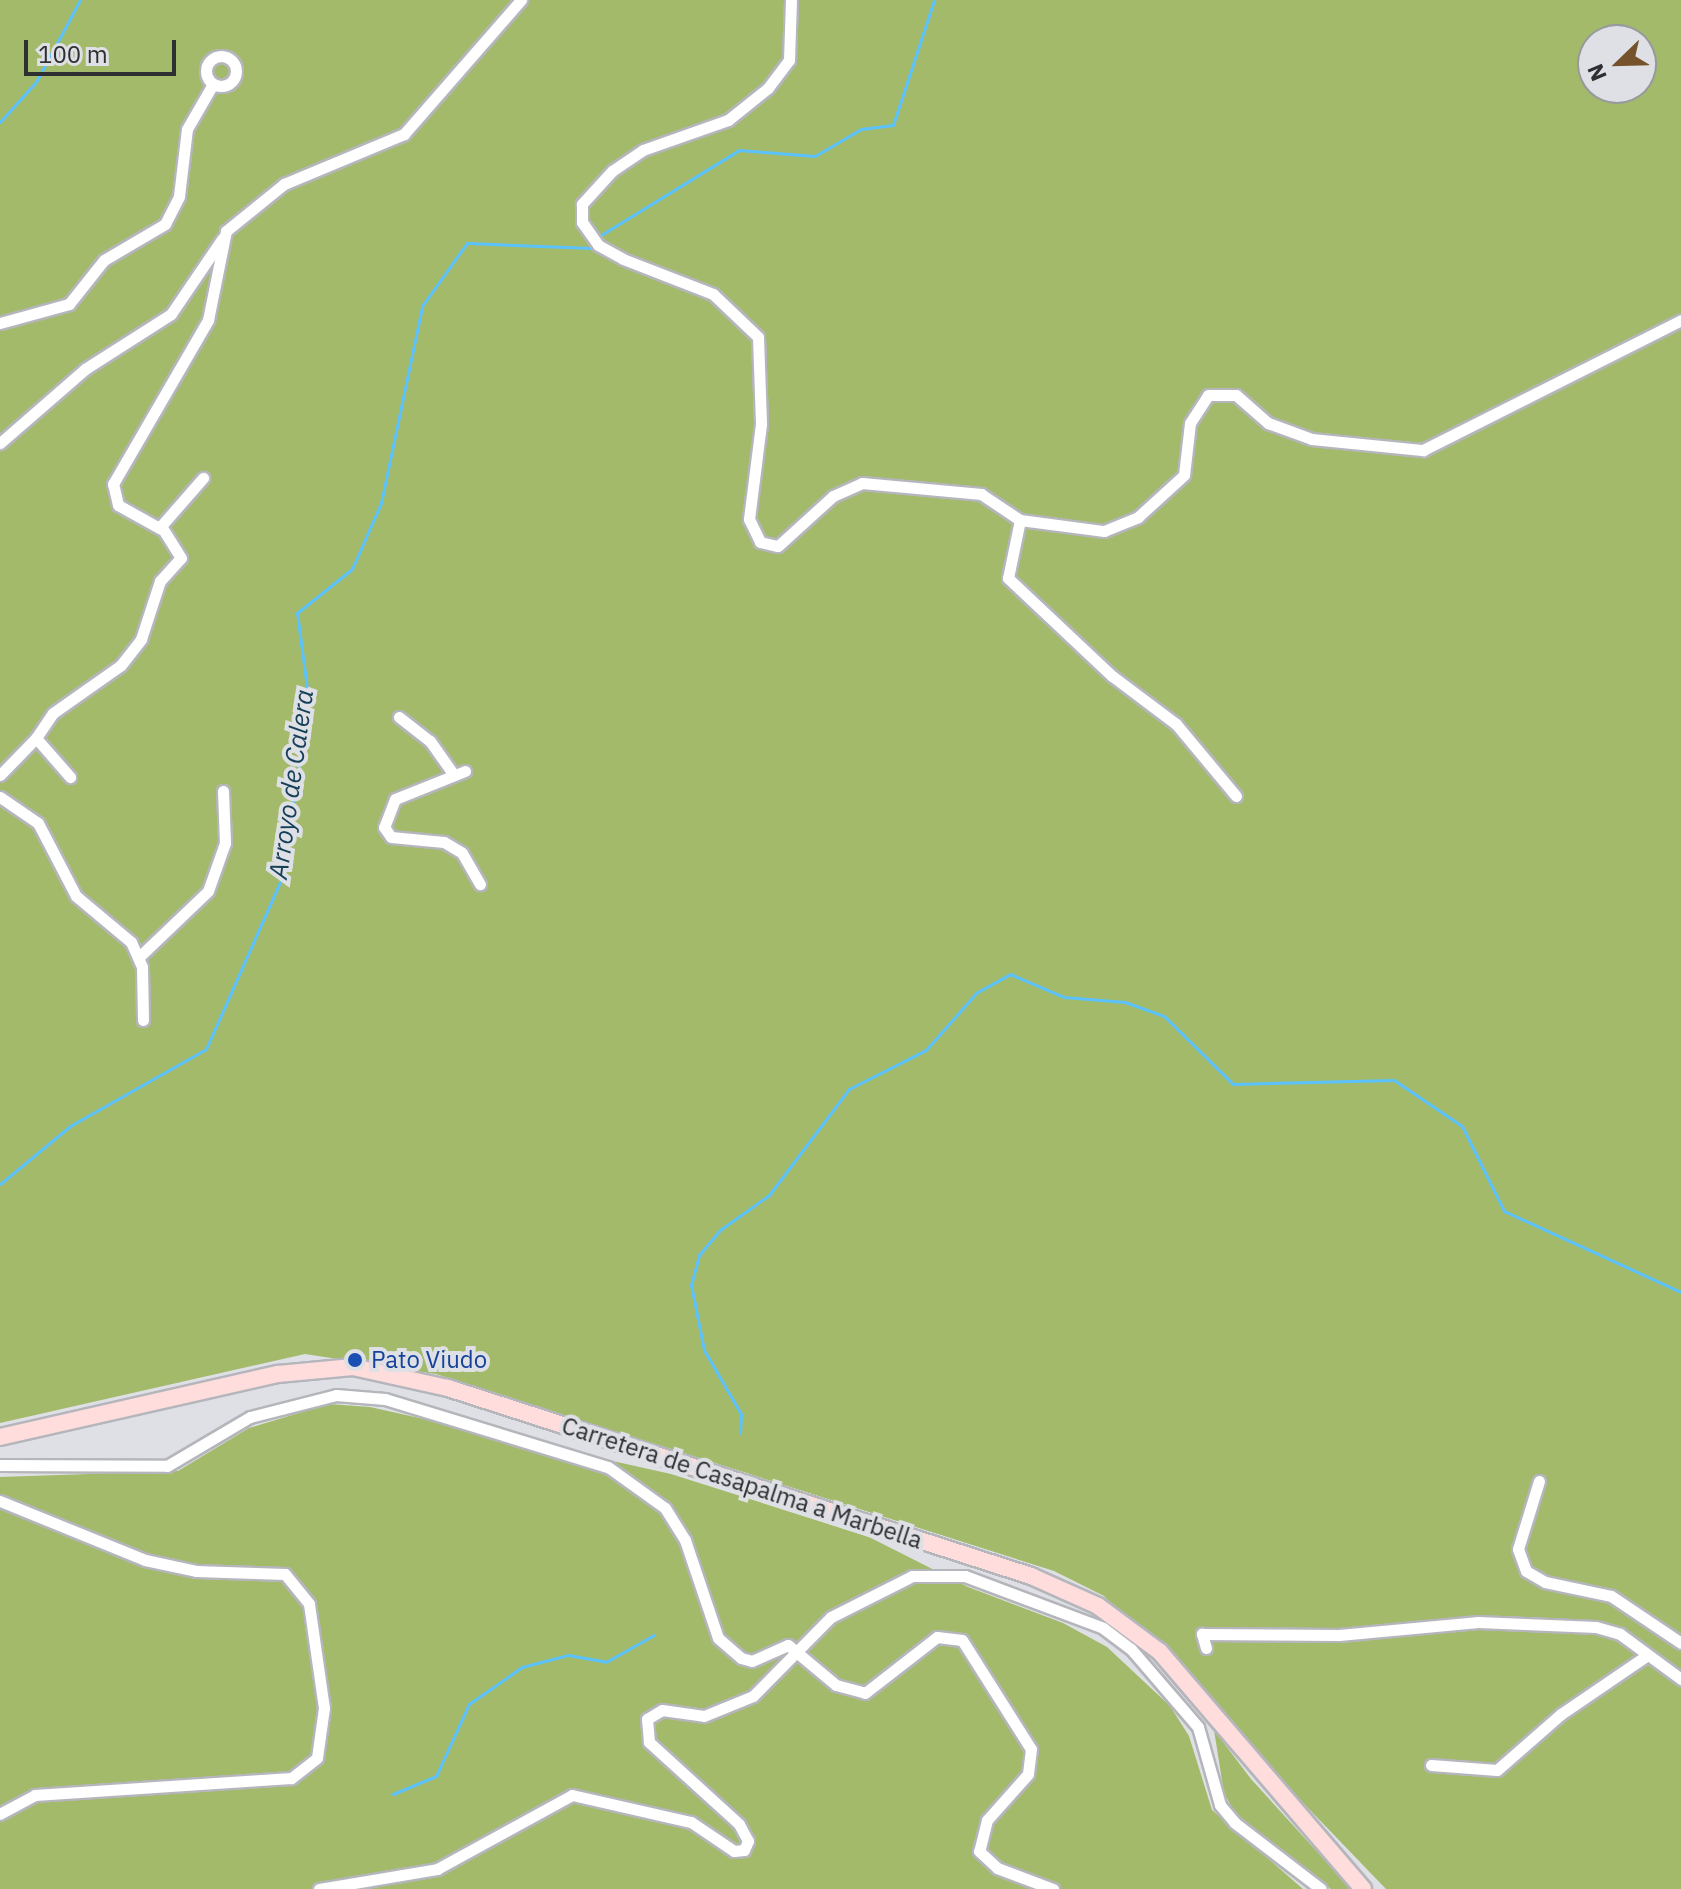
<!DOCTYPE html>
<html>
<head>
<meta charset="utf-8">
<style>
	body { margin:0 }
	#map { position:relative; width:1681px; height:1889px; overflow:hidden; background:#dee0e5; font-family:"IBM Plex Sans",sans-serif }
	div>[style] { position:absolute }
	.green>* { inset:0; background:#a2ba69 }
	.stream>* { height:3px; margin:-1.5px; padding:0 1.5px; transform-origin:1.5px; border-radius:1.5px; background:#5cc2fe }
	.roads { filter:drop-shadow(2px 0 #b5b6bc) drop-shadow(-2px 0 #b5b6bc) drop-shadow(0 2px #b5b6bc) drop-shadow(0 -2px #b5b6bc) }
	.street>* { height:11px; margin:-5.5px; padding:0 5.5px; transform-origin:5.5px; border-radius:5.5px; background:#fff }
	.street>.ring { margin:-5.5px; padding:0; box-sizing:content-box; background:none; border:11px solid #fff; border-radius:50% }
	.secondary>* { height:16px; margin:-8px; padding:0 8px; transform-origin:8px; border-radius:8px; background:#fdd }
	.dots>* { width:22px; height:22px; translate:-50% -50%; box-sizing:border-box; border:4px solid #dee0e5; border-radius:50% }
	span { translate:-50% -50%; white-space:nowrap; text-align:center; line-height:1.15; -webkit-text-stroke:8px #dee0e5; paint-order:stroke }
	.transit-label { font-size:24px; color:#164399 }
	.left { translate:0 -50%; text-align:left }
	.street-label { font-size:24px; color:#2e2f31 }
	.water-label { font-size:26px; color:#143f57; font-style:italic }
	.north { position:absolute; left:1577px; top:24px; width:80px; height:80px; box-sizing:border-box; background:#dee0e5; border:2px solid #98999d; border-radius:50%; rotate:247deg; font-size:22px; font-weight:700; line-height:32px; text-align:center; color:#2e2f31 }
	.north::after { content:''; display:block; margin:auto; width:28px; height:36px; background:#75522b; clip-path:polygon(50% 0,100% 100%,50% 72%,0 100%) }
	.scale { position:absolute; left:24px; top:40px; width:152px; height:36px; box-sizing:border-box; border:4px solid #2e2f31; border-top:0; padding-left:10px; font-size:24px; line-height:28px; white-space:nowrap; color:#2e2f31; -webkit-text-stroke:6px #dee0e5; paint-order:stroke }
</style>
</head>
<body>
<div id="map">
	<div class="green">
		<div style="clip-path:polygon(evenodd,0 0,1681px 0,1681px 1889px,1386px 1889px,1104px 1596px,1054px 1571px,436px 1374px,305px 1354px,0 1423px,0 0,1593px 40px,1641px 40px,1641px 88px,1593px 88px,1593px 40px)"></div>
		<div style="clip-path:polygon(329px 1404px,370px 1407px,671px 1474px,869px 1537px,968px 1587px,1063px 1623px,1107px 1647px,1170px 1706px,1189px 1736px,1212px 1810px,1303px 1889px,0 1889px,0 1477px,178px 1471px,249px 1428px)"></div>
		<div style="clip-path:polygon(1214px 1730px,1251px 1779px,1351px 1889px,1331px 1889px,1235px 1813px,1224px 1793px)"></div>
	</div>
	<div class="stream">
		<div style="left:0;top:122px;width:54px;rotate:-48deg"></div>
		<div style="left:36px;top:82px;width:93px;rotate:-61.8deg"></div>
		<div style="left:601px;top:235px;width:162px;rotate:-31.6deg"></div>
		<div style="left:739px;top:150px;width:76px;rotate:4.5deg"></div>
		<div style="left:815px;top:156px;width:53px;rotate:-30.4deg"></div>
		<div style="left:861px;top:129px;width:32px;rotate:-7deg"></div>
		<div style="left:893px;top:125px;width:132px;rotate:-71.8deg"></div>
		<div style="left:0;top:1184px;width:91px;rotate:-39.6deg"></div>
		<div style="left:70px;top:1126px;width:156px;rotate:-29.5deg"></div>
		<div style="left:206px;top:1049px;width:190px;rotate:-66.1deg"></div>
		<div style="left:283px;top:875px;width:181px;rotate:-82deg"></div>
		<div style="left:308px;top:696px;width:84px;rotate:-97.5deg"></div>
		<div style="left:297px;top:613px;width:70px;rotate:-38.7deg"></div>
		<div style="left:352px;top:569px;width:72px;rotate:-66.3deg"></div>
		<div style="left:381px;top:503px;width:201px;rotate:-78.2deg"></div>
		<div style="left:422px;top:306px;width:77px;rotate:-54.5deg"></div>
		<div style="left:467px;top:243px;width:125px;rotate:2.3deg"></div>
		<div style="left:740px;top:1433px;width:19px;rotate:-87deg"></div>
		<div style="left:741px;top:1414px;width:74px;rotate:-120deg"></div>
		<div style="left:704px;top:1350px;width:66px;rotate:-101.3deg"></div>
		<div style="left:691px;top:1285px;width:31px;rotate:-75deg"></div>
		<div style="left:699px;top:1255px;width:33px;rotate:-50deg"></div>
		<div style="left:720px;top:1230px;width:60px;rotate:-35.5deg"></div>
		<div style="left:769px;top:1195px;width:133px;rotate:-53deg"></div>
		<div style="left:849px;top:1089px;width:86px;rotate:-26.9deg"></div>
		<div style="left:926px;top:1050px;width:76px;rotate:-48.7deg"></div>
		<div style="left:976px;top:993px;width:39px;rotate:-29deg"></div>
		<div style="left:1010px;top:974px;width:59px;rotate:23.1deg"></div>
		<div style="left:1064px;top:997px;width:61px;rotate:4.7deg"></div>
		<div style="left:1125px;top:1002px;width:41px;rotate:19.7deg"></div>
		<div style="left:1164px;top:1016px;width:97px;rotate:44.6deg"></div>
		<div style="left:1233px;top:1084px;width:161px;rotate:-1.4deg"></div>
		<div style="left:1394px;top:1080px;width:82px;rotate:34.1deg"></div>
		<div style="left:1462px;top:1126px;width:95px;rotate:63.7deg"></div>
		<div style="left:1504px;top:1211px;width:195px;rotate:24.6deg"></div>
		<div style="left:393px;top:1794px;width:47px;rotate:-22.7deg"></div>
		<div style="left:436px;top:1776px;width:79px;rotate:-65.4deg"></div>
		<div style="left:469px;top:1704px;width:65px;rotate:-34.9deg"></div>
		<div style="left:522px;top:1667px;width:48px;rotate:-14.6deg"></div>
		<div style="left:568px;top:1655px;width:39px;rotate:10deg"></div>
		<div style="left:606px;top:1662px;width:55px;rotate:-29.4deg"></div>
	</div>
	<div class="roads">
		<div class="street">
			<div style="left:791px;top:0;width:60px;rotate:91.9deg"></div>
			<div style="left:789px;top:60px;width:35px;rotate:127deg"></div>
			<div style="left:768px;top:88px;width:51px;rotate:141.3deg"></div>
			<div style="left:728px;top:120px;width:90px;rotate:160.6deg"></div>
			<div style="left:643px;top:150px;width:37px;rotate:146deg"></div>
			<div style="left:612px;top:171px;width:45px;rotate:132.3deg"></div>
			<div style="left:582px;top:204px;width:18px;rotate:90deg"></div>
			<div style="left:582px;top:222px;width:28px;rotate:55deg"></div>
			<div style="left:598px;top:245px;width:29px;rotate:29deg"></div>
			<div style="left:623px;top:259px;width:97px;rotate:21.3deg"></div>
			<div style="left:713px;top:294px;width:62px;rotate:43.7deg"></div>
			<div style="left:758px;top:337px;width:87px;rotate:88deg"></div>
			<div style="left:761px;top:424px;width:96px;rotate:97.2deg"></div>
			<div style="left:749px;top:519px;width:25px;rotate:64deg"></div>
			<div style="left:760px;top:542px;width:18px;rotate:13deg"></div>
			<div style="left:778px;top:546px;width:74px;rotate:-42.3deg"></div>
			<div style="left:833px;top:496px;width:32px;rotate:-24deg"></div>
			<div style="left:862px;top:483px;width:120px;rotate:5.3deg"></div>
			<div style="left:981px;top:494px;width:47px;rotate:33.7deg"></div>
			<div class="ring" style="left:206px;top:56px;width:19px;height:19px"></div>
			<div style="left:0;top:323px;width:72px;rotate:-15.4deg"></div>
			<div style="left:69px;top:304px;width:56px;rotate:-51.5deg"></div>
			<div style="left:104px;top:260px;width:71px;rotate:-30.5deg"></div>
			<div style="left:165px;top:224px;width:31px;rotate:-63deg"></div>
			<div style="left:179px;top:196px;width:67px;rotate:-83.2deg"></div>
			<div style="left:187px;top:129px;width:52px;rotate:-60deg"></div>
			<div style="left:0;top:443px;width:113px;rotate:-41deg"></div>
			<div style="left:85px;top:369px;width:102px;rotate:-32.6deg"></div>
			<div style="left:171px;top:314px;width:91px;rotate:-55.8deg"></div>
			<div style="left:161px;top:529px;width:49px;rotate:-150.8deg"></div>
			<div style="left:118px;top:505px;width:22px;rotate:-103deg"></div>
			<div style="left:113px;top:484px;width:190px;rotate:-59.9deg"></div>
			<div style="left:208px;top:320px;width:91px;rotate:-78.6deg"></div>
			<div style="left:226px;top:231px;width:75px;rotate:-39deg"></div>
			<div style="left:284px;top:184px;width:130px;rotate:-22.6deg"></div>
			<div style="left:404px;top:134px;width:178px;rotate:-48.9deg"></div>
			<div style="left:399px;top:717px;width:39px;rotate:38deg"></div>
			<div style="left:430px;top:741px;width:42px;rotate:54.8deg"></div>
			<div style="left:36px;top:738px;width:30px;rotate:-56deg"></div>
			<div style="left:53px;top:713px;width:83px;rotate:-35.2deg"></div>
			<div style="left:121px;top:665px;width:33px;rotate:-52deg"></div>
			<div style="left:141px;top:639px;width:61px;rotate:-71.9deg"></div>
			<div style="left:160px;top:581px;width:31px;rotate:-48deg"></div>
			<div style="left:181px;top:558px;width:38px;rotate:-122deg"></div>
			<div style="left:161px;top:526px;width:64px;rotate:-48.8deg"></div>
			<div style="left:465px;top:771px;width:75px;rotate:158.2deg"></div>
			<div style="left:395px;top:799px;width:30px;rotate:111deg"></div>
			<div style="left:384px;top:827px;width:12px;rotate:55deg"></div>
			<div style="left:391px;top:837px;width:53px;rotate:5.4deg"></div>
			<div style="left:444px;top:842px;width:21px;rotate:31deg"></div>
			<div style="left:462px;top:853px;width:36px;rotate:60deg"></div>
			<div style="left:0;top:775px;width:52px;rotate:-45.8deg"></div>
			<div style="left:36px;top:738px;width:52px;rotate:48.9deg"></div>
			<div style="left:1236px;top:796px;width:94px;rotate:-129.8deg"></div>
			<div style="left:1176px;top:724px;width:80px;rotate:-143.1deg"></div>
			<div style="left:1112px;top:676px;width:143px;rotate:-136.7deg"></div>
			<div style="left:1008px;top:578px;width:59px;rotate:-78.3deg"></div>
			<div style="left:1020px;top:520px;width:85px;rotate:7.5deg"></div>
			<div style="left:1104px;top:531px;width:37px;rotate:-22deg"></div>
			<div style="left:1138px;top:517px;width:62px;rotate:-42.4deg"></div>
			<div style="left:1184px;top:475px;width:52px;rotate:-83.4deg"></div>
			<div style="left:1190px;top:423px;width:33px;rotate:-57deg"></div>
			<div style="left:1208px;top:395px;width:28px"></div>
			<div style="left:1236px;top:395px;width:43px;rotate:41.2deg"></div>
			<div style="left:1268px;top:423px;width:47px;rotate:20deg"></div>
			<div style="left:1312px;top:439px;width:112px;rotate:5.7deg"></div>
			<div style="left:1423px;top:450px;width:289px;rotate:-26.7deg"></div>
			<div style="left:0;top:797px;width:46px;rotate:34.4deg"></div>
			<div style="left:38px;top:823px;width:82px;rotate:62.5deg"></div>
			<div style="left:76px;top:896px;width:72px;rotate:39.9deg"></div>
			<div style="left:131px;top:942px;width:27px;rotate:66deg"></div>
			<div style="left:142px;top:967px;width:53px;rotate:88.9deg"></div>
			<div style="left:139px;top:957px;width:95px;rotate:-43.7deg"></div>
			<div style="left:208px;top:891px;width:51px;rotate:-70.5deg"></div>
			<div style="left:225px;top:843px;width:52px;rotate:-92.2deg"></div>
			<div style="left:0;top:1465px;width:167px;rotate:0.3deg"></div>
			<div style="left:167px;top:1466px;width:96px;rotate:-30.6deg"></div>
			<div style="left:250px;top:1417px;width:89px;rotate:-14.3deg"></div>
			<div style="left:336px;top:1395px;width:49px;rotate:4.7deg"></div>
			<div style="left:385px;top:1399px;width:233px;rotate:17deg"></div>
			<div style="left:608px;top:1467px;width:70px;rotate:35.7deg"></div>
			<div style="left:665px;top:1508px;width:38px;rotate:58deg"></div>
			<div style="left:685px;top:1540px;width:103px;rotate:71.4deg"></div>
			<div style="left:718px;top:1638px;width:30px;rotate:41deg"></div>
			<div style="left:741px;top:1658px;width:11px;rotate:15deg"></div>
			<div style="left:752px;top:1661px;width:39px;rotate:-24deg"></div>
			<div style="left:788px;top:1645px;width:62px;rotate:39.8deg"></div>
			<div style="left:836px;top:1685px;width:30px;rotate:15deg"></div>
			<div style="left:865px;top:1693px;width:91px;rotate:-37.9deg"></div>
			<div style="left:937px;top:1637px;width:25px;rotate:7deg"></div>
			<div style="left:962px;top:1640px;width:129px;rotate:57.7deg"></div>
			<div style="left:1031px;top:1749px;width:25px;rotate:97deg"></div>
			<div style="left:1028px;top:1774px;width:62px;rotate:131.7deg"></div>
			<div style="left:987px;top:1820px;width:32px;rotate:104deg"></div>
			<div style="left:979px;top:1851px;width:25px;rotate:43deg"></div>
			<div style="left:997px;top:1868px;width:60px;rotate:20.6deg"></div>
			<div style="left:1539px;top:1481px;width:71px;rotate:107.2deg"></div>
			<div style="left:1518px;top:1549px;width:23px;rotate:70deg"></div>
			<div style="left:1526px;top:1571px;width:22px;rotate:30deg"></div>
			<div style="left:1545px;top:1582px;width:67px;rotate:12deg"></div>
			<div style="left:1611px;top:1596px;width:84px;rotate:33.9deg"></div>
			<div style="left:0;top:1501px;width:157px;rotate:22.1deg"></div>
			<div style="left:145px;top:1560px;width:52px;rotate:12.2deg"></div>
			<div style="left:196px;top:1571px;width:89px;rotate:1.9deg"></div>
			<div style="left:285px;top:1574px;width:38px;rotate:51deg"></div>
			<div style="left:309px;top:1604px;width:105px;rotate:81.8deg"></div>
			<div style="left:324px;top:1708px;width:50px;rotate:98deg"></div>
			<div style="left:317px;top:1758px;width:33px;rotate:142deg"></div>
			<div style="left:291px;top:1778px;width:257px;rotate:176.2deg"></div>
			<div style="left:35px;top:1795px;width:40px;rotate:152deg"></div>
			<div style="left:1206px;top:1648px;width:15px;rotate:-106deg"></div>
			<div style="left:1202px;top:1634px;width:137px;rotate:0.4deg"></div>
			<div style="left:1339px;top:1635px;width:140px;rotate:-5.3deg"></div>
			<div style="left:1478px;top:1622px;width:118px;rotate:2.4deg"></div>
			<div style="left:1596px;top:1627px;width:25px;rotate:16deg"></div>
			<div style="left:1620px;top:1634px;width:76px;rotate:36.4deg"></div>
			<div style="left:1431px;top:1765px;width:66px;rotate:4.3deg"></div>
			<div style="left:1497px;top:1770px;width:85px;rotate:-41.2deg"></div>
			<div style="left:1561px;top:1714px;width:103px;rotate:-34.3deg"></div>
			<div style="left:319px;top:1889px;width:120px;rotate:-9.6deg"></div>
			<div style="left:437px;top:1869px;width:154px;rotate:-28.7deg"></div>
			<div style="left:572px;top:1795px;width:122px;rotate:12.8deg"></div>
			<div style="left:691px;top:1822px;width:52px;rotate:34deg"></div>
			<div style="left:734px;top:1851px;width:10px;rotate:-6deg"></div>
			<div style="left:744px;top:1850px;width:10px;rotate:-66deg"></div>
			<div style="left:748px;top:1841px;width:19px;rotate:-118deg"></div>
			<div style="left:739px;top:1824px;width:122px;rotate:-137.7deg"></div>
			<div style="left:649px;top:1742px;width:23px;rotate:-95deg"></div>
			<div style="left:647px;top:1719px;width:17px;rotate:-31deg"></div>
			<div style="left:662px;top:1710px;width:42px;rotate:8.1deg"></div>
			<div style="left:704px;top:1716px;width:53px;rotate:-22.2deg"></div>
			<div style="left:753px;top:1696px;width:111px;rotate:-45.4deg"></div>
			<div style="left:831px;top:1617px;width:91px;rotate:-26.8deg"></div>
			<div style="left:912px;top:1576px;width:53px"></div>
			<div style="left:965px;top:1576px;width:147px;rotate:20.6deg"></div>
			<div style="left:1103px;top:1628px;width:35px;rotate:37deg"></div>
			<div style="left:1131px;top:1649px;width:103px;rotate:49.3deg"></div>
			<div style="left:1198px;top:1727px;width:81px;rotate:74.2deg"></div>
			<div style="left:1220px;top:1805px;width:23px;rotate:50deg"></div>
			<div style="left:1235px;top:1823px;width:108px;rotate:37.5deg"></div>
		</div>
		<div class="secondary">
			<div style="left:0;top:1437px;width:285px;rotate:-12.8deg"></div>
			<div style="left:278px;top:1374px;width:75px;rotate:-5.3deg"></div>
			<div style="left:353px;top:1367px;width:97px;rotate:12.5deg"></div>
			<div style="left:448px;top:1388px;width:613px;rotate:17.87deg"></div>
			<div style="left:1031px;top:1576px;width:73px;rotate:24.1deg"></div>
			<div style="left:1098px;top:1606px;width:77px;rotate:36.6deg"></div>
			<div style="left:1160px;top:1652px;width:312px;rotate:49.4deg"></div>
		</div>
	</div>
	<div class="dots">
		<div style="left:355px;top:1360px;background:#1a4fb4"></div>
	</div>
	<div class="transit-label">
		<span class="left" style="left:371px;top:1360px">Pato Viudo</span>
	</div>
	<div class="street-label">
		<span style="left:742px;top:1483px;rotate:18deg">Carretera de Casapalma a Marbella</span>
	</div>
	<div class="water-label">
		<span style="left:291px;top:784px;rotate:-82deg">Arroyo de Calera</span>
	</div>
	<div class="north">N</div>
	<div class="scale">100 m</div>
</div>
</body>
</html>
